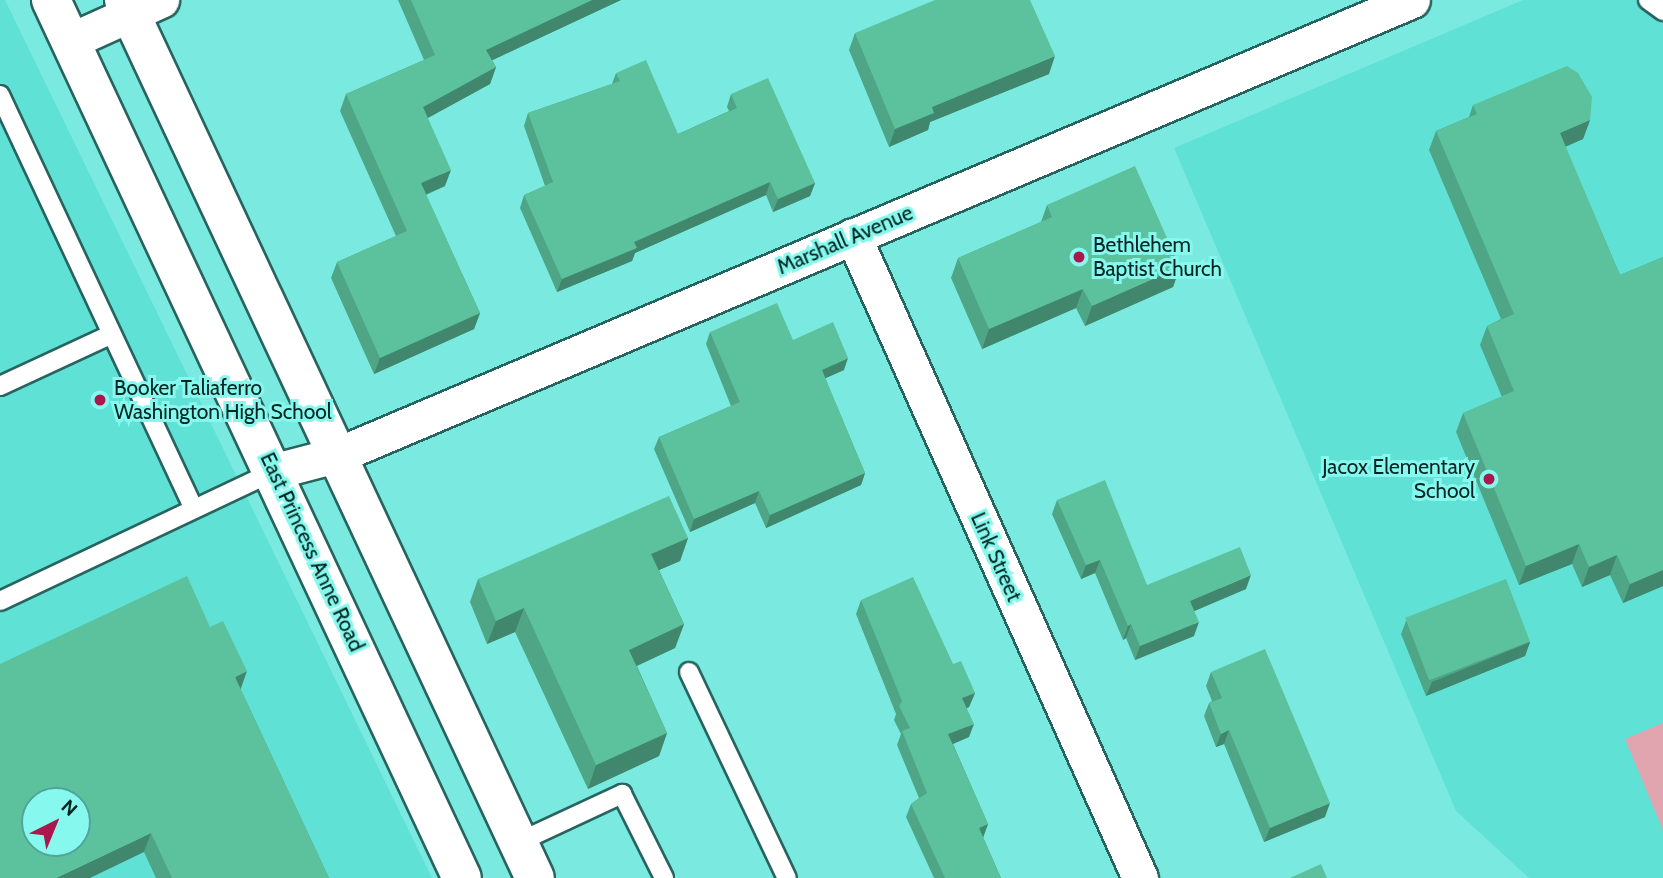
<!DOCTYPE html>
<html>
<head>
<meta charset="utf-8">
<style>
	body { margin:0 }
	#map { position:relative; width:1663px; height:878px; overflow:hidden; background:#7aeae0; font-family:Cabin,sans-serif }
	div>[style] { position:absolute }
	.built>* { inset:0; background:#60e1d6 }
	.green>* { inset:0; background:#e0a5af }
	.roads { filter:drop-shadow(2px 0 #27645f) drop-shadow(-2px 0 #27645f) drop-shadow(0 2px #27645f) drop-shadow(0 -2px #27645f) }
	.lane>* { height:18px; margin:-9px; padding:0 9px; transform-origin:9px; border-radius:9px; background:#fff }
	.street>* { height:35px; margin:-17.5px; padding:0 17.5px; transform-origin:17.5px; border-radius:17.5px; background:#fff }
	.secondary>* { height:38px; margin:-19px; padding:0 19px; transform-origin:19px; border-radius:19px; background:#fff }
	.wall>* { inset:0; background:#4fa687 }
	.shaded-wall>* { inset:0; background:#40876e }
	.building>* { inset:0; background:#5cc19d; transform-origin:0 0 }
	.dots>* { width:19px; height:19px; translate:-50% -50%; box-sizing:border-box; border:4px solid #87f8ed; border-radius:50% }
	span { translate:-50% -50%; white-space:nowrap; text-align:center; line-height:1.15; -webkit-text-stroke:6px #87f8ed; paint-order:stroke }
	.street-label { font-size:21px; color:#002522 }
	.poi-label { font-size:21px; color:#002522 }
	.left { translate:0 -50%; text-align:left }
	.right { translate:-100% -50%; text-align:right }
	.north { position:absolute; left:21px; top:787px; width:70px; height:70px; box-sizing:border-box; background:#87f8ed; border:2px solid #51a49c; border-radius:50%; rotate:43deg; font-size:19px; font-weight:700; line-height:28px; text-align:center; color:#002522 }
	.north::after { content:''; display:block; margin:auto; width:24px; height:32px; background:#aa174c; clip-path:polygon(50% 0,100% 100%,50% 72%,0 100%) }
</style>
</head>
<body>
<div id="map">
	<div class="built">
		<div style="clip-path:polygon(evenodd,0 0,5px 0,432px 878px,0 878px,0 0,35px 801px,77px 801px,77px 843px,35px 843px,35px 801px)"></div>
		<div style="clip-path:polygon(1523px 0,1663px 0,1663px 878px,1529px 878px,1456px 811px,1174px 148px)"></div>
	</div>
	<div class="green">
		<div style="clip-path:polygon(1663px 723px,1663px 830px,1625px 739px)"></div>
	</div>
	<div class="roads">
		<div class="lane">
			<div style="left:1648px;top:0;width:19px;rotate:36deg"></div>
			<div style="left:0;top:95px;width:457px;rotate:64.9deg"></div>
			<div style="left:0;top:386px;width:123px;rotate:-24.9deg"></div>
			<div style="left:0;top:601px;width:304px;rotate:-25.3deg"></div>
			<div style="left:689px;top:672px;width:228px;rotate:64.6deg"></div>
			<div style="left:519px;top:842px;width:114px;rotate:-25deg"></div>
			<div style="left:622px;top:794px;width:94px;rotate:63.4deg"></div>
		</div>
		<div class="street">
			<div style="left:70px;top:41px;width:100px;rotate:-24.3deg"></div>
			<div style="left:853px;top:236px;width:703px;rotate:65.91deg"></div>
			<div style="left:275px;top:471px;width:67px;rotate:-14.7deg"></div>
			<div style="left:340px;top:454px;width:1164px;rotate:-22.95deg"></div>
		</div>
		<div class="secondary">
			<div style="left:51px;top:0;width:969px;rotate:64.92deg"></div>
			<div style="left:124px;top:0;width:969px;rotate:64.92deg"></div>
		</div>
	</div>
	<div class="wall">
		<div style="clip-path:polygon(398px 0,621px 0,492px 60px,496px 67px,490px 84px,427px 118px,445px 186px,426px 195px,480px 313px,474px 329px,374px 374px,331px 278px,337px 262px,396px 236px,340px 111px,346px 94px,424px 60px)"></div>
		<div style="clip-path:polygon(855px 33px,1049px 74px,930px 122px,928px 130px,889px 147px,849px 50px)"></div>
		<div style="clip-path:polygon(616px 73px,678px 134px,729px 111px,727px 107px,731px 94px,815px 183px,810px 196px,773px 212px,766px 195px,635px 253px,632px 261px,557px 292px,520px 208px,524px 195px,545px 186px,524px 126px,528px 113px,612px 84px)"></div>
		<div style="clip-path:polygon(1473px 105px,1590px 120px,1583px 139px,1565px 147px,1620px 275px,1663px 257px,1663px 586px,1623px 603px,1610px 575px,1582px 587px,1572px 564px,1519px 585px,1456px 432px,1463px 413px,1502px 397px,1480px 345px,1487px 326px,1501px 319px,1429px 150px,1436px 131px,1469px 117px)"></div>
		<div style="clip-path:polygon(1047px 205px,1180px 267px,1173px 287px,1085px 326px,1076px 308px,982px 349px,951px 278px,958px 258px,1041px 222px)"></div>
		<div style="clip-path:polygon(710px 332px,793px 340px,844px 370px,825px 378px,865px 473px,861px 485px,766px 528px,755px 503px,690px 532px,654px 449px,659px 437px,731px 406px,706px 344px)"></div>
		<div style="clip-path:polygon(1057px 500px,1147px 585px,1246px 589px,1194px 611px,1194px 636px,1135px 660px,1126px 638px,1123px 640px,1095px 573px,1081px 579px,1052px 514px)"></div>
		<div style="clip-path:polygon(688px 538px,680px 561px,659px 570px,684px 624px,675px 648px,637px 666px,667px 733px,659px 756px,588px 789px,515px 632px,487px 644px,470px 602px,478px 579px)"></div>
		<div style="clip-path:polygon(861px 600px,953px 664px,975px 693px,969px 707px,967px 708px,969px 737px,953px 744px,988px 824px,983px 837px,1001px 878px,934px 878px,906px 817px,911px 804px,919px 798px,897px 745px,901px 734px,894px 720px,896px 714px,856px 614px)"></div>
		<div style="clip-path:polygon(1406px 621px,1530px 642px,1525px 656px,1426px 696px,1401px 634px)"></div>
		<div style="clip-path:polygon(210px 627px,241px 690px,329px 878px,156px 878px,144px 852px)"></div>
		<div style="clip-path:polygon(1211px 672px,1325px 817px,1264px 842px,1224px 744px,1216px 747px,1204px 716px,1209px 703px,1212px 701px,1206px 686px)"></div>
	</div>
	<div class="shaded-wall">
		<div style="clip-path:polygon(592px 0,621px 0,480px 66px,486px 50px)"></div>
		<div style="clip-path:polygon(1055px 56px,1049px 74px,930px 122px,928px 130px,889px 147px,895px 129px,932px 107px)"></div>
		<div style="clip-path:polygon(496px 67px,490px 84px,417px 124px,423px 107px)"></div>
		<div style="clip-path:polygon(1590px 120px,1583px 139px,1553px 152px,1560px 133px)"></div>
		<div style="clip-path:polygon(451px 170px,445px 186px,415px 199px,421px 183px)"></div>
		<div style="clip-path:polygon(770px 182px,766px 195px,635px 253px,632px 261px,557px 292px,562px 279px,634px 242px)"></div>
		<div style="clip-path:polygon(815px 183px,810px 196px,773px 212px,778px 199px)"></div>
		<div style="clip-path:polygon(1180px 267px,1173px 287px,1085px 326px,1092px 306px)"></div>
		<div style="clip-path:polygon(1083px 289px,1076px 308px,982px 349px,989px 329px)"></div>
		<div style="clip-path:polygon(480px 313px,474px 329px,374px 374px,380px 358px)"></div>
		<div style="clip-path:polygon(848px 358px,844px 370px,817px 382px,822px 370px)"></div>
		<div style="clip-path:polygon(865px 473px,861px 485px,766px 528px,770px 515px)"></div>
		<div style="clip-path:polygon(759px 491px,755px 503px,690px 532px,694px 519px)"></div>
		<div style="clip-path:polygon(688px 538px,680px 561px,643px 577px,651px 554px)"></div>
		<div style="clip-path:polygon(1579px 544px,1572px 564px,1519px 585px,1526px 566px)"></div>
		<div style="clip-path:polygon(1617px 555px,1610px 575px,1582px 587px,1589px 567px)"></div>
		<div style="clip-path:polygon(1100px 560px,1095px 573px,1081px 579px,1086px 565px)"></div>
		<div style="clip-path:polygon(1663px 570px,1663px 586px,1623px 603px,1630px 584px)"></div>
		<div style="clip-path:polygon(1251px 575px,1246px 589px,1185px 615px,1190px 601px)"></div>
		<div style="clip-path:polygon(524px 608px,515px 632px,487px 644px,496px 621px)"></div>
		<div style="clip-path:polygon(1199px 622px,1194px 636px,1135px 660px,1140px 646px)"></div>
		<div style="clip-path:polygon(684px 624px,675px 648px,621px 673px,629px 650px)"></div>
		<div style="clip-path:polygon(1131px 624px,1126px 638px,1123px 640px,1128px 626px)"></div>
		<div style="clip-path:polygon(1530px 642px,1525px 656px,1426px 696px,1432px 682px)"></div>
		<div style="clip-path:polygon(247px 671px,240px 691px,235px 677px)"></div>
		<div style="clip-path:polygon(975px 693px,969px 707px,957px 712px,962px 698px)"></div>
		<div style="clip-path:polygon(974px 724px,969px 737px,943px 748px,948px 734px)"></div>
		<div style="clip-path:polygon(1229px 730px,1224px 744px,1216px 747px,1221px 734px)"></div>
		<div style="clip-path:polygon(667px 733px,659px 756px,588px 789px,596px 765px)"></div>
		<div style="clip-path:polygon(1330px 803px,1325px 817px,1264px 842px,1270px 828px)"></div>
		<div style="clip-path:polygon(988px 824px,983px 838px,979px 828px)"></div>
		<div style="clip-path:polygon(151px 833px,144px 852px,90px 878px,56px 878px)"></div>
	</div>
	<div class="building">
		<div style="clip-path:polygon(411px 0,592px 0,486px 50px,496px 67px,423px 107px,451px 170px,421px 183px,480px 313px,380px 358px,337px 262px,407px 231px,346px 94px,435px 55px)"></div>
		<div style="clip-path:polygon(935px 0,1030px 0,1055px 56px,932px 107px,934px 113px,895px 129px,855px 33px)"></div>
		<div style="clip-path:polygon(646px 60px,678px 134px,737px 108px,731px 94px,768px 78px,815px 183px,778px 199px,770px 182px,634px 242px,637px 248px,562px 279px,524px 195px,553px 182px,528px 113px,620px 81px,616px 73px)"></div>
		<div style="clip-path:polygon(1567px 66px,1578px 73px,1592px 97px,1590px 120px,1560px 133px,1620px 275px,1663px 257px,1663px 570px,1630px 584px,1617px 555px,1589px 567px,1579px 544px,1526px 566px,1463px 413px,1514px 391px,1487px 326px,1514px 314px,1436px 131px,1477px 114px,1473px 105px)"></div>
		<div style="clip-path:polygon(1135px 166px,1180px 267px,1092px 306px,1083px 289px,989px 329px,958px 258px,1052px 217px,1047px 205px)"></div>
		<div style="clip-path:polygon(777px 303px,793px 340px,833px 322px,848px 358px,822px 370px,865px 473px,770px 515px,759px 491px,694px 519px,659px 437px,740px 402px,710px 332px)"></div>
		<div style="clip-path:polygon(1105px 480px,1147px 585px,1240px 547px,1251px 575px,1190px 601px,1199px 622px,1140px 646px,1131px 624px,1128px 626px,1100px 560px,1086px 565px,1057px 500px)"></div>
		<div style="clip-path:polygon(669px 496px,688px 538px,651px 554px,684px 624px,629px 650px,667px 733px,596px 765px,524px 608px,496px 621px,478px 579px)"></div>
		<div style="clip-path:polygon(evenodd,187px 576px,210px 627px,223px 621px,247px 671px,235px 677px,329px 878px,172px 878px,151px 833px,56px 878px,0 878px,0 664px,187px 576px,35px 801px,77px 801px,77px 843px,35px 843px,35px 801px)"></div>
		<div style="clip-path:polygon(913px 577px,953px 664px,961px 661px,975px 693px,962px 698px,974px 724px,948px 734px,988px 824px,979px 828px,1001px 878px,945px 878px,911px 804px,927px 793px,902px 731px,910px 728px,899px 706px,902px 701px,861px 600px)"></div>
		<div style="left:1506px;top:579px;width:67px;height:108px;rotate:69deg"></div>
		<div style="clip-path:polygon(1265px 649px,1330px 803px,1270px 828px,1229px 730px,1221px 734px,1209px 703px,1222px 698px,1211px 672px)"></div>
		<div style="clip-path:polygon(1321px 864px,1327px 878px,1290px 878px)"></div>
	</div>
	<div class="dots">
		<div style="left:1079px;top:257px;background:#aa174c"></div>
		<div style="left:100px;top:400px;background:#aa174c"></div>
		<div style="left:1489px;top:479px;background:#aa174c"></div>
	</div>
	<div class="street-label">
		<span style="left:845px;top:240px;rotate:-23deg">Marshall Avenue</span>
		<span style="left:312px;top:552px;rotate:65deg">East Princess Anne Road</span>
		<span style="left:996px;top:557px;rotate:66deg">Link Street</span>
	</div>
	<div class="poi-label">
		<span class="left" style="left:1093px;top:257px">Bethlehem<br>Baptist Church</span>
		<span class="left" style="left:114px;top:400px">Booker Taliaferro<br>Washington High School</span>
		<span class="right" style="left:1475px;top:479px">Jacox Elementary<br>School</span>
	</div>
	<div class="north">N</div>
</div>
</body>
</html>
